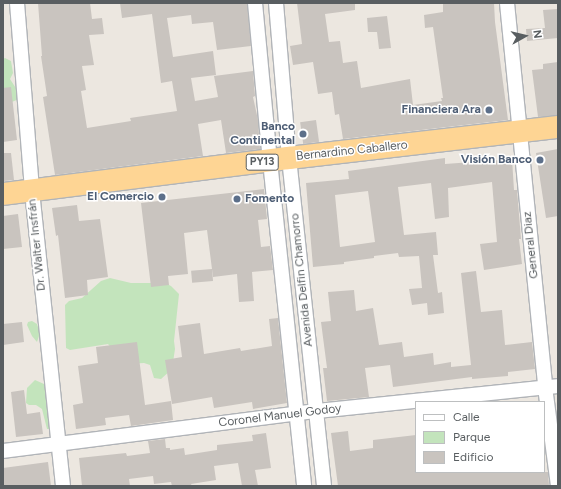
<!DOCTYPE html>
<html>
<head>
<meta charset="utf-8">
<style>
	body { margin:0 }
	#map { position:relative; width:561px; height:489px; overflow:hidden; background:#ece7e0; font-family:Figtree,sans-serif }
	div>[style] { position:absolute }
	.green>* { inset:0; background:#c3e4bc }
	.building>* { inset:0; background:#c9c4bf; transform-origin:0 0 }
	.roads { filter:drop-shadow(1px 0 #b1b4b8) drop-shadow(-1px 0 #b1b4b8) drop-shadow(0 1px #b1b4b8) drop-shadow(0 -1px #b1b4b8) }
	.minor>* { height:14px; margin:-7px; padding:0 7px; transform-origin:7px; border-radius:7px; background:#fff }
	.trunk>* { height:22px; margin:-11px; padding:0 11px; transform-origin:11px; border-radius:11px; background:#fed594 }
	.dots>* { width:11px; height:11px; translate:-50% -50%; box-sizing:border-box; border:2px solid #fff; border-radius:50% }
	span { translate:-50% -50%; white-space:nowrap; text-align:center; line-height:1.15; -webkit-text-stroke:3px #fff; paint-order:stroke }
	.shield-label span { padding:1px 3px; background:#fff; border:1px solid; border-radius:3px; -webkit-text-stroke-width:0 }
	.shield-label { font-size:11px; color:#595e61; font-weight:700 }
	.service-label { font-size:12px; color:#4e5e75; font-weight:700 }
	.right { translate:-100% -50%; text-align:right }
	.left { translate:0 -50%; text-align:left }
	.street-label { font-size:12px; color:#595e61 }
	.frame { position:absolute; inset:0; border:4px solid #595e61; pointer-events:none }
	.legend { position:absolute; left:415px; top:401px; width:130px; height:72px; box-sizing:border-box; background:#fff; border:1px solid #bdbfc0; margin:0; padding:5px 7px; list-style:none; font-size:12px; color:#595e61 }
	.legend li { display:flex; align-items:center; gap:8px; height:20px }
	.legend b { width:20px; border:1px solid #bdbfc0 }
	.north { position:absolute; left:505px; top:16px; width:40px; height:40px; -webkit-text-stroke:3px #fff; paint-order:stroke; rotate:82deg; font-size:11px; font-weight:700; line-height:16px; text-align:center; color:#595e61 }
	.north::after { content:''; display:block; margin:auto; width:14px; height:18px; background:#595e61; clip-path:polygon(50% 0,100% 100%,50% 72%,0 100%) }
</style>
</head>
<body>
<div id="map">
	<div class="green">
		<div style="clip-path:polygon(5px 58px,11px 61px,13px 73px,10px 79px,19px 93px,19px 99px,7px 104px,3px 102px,3px 59px)"></div>
		<div style="clip-path:polygon(110px 278px,131px 283px,165px 283px,171px 286px,179px 294px,174px 341px,175px 349px,172px 369px,161px 379px,154px 378px,150px 365px,144px 363px,125px 364px,108px 344px,70px 350px,66px 348px,65px 305px,69px 301px,82px 298px,101px 281px)"></div>
		<div style="clip-path:polygon(32px 321px,37px 324px,40px 333px,37px 342px,32px 336px,27px 325px,28px 322px)"></div>
		<div style="clip-path:polygon(35px 380px,44px 384px,52px 419px,50px 429px,47px 429px,42px 409px,36px 405px,29px 405px,26px 403px,27px 388px)"></div>
	</div>
	<div class="building">
		<div style="clip-path:polygon(38px 3px,90px 3px,92px 19px,102px 18px,104px 34px,89px 35px,94px 65px,82px 66px,86px 90px,81px 91px,87px 128px,131px 121px,130px 118px,177px 111px,172px 81px,161px 83px,152px 14px,122px 18px,120px 3px,247px 3px,251px 46px,217px 50px,213px 22px,192px 24px,191px 15px,167px 18px,173px 57px,213px 51px,216px 75px,191px 78px,195px 101px,218px 97px,214px 76px,253px 71px,255px 96px,253px 97px,258px 120px,260px 149px,226px 153px,221px 120px,198px 124px,203px 156px,55px 175px,43px 97px,47px 96px,41px 56px,42px 56px)"></div>
		<div style="clip-path:polygon(297px 3px,355px 3px,355px 10px,325px 14px,329px 42px,340px 41px,343px 63px,357px 61px,361px 88px,410px 79px,413px 105px,442px 101px,441px 98px,443px 98px,433px 27px,425px 28px,424px 15px,443px 12px,443px 3px,494px 3px,495px 22px,508px 120px,343px 139px,339px 114px,335px 115px,332px 92px,318px 94px,313px 62px,293px 65px,290px 46px,302px 44px)"></div>
		<div style="clip-path:polygon(558px 9px,558px 38px,527px 41px,526px 29px,545px 28px,543px 10px)"></div>
		<div style="clip-path:polygon(387px 16px,391px 48px,379px 49px,377px 32px,368px 32px,367px 18px)"></div>
		<div style="clip-path:polygon(558px 62px,558px 115px,538px 117px,532px 70px,543px 69px,543px 64px)"></div>
		<div style="clip-path:polygon(11px 87px,17px 140px,3px 142px,3px 88px)"></div>
		<div style="left:316px;top:120px;width:22px;height:16px;rotate:82deg"></div>
		<div style="clip-path:polygon(558px 149px,558px 216px,546px 218px,536px 153px)"></div>
		<div style="clip-path:polygon(3px 153px,11px 153px,14px 180px,3px 181px)"></div>
		<div style="clip-path:polygon(evenodd,445px 158px,445px 164px,512px 159px,514px 190px,517px 190px,521px 239px,519px 239px,522px 264px,484px 270px,480px 244px,497px 242px,492px 182px,448px 188px,449px 217px,435px 219px,431px 183px,398px 187px,404px 235px,436px 232px,438px 255px,433px 255px,438px 293px,442px 292px,444px 313px,428px 315px,427px 303px,412px 305px,409px 289px,422px 288px,419px 256px,399px 257px,398px 253px,374px 256px,374px 258px,344px 262px,344px 264px,313px 267px,306px 183px,349px 179px,348px 171px,445px 158px,368px 191px,375px 242px,340px 247px,335px 195px,368px 191px)"></div>
		<div style="clip-path:polygon(264px 189px,267px 219px,258px 220px,261px 247px,270px 246px,273px 270px,252px 272px,254px 301px,239px 302px,237px 274px,213px 277px,207px 230px,184px 233px,188px 274px,168px 276px,169px 285px,151px 287px,141px 203px)"></div>
		<div style="clip-path:polygon(77px 205px,79px 221px,100px 219px,108px 277px,87px 280px,88px 295px,65px 298px,58px 235px,56px 236px,52px 208px)"></div>
		<div style="clip-path:polygon(18px 214px,22px 247px,3px 249px,3px 216px)"></div>
		<div style="left:212px;top:269px;width:12px;height:21px;rotate:85deg"></div>
		<div style="clip-path:polygon(476px 271px,481px 312px,502px 310px,505px 345px,532px 342px,535px 369px,508px 372px,508px 376px,472px 379px,472px 377px,393px 387px,390px 365px,365px 368px,369px 397px,327px 401px,323px 368px,327px 368px,321px 322px,331px 321px,328px 292px,354px 290px,356px 311px,373px 308px,379px 345px,402px 342px,404px 357px,433px 353px,434px 365px,451px 362px,451px 367px,471px 365px,461px 273px)"></div>
		<div style="clip-path:polygon(278px 318px,287px 403px,253px 409px,252px 402px,214px 408px,212px 397px,172px 404px,165px 360px,182px 357px,178px 326px,200px 323px,204px 354px,240px 348px,241px 351px,272px 346px,269px 319px)"></div>
		<div style="clip-path:polygon(22px 322px,24px 342px,3px 345px,3px 324px)"></div>
		<div style="clip-path:polygon(137px 342px,145px 405px,171px 401px,173px 420px,131px 426px,129px 415px,105px 418px,106px 425px,76px 429px,73px 405px,83px 403px,78px 366px,98px 363px,96px 347px)"></div>
		<div style="clip-path:polygon(24px 390px,27px 414px,40px 412px,43px 434px,16px 437px,11px 392px)"></div>
		<div style="clip-path:polygon(348px 431px,350px 451px,373px 448px,373px 440px,416px 435px,416px 472px,548px 472px,549px 486px,338px 486px,331px 433px)"></div>
		<div style="clip-path:polygon(266px 433px,271px 468px,255px 470px,258px 486px,242px 486px,238px 463px,214px 466px,216px 480px,191px 484px,192px 486px,172px 486px,171px 482px,154px 484px,153px 476px,129px 479px,130px 486px,82px 486px,79px 458px,126px 453px,127px 456px,150px 453px,148px 441px,165px 439px,166px 448px,170px 448px,170px 450px,184px 448px,185px 455px,217px 450px,217px 445px,253px 441px,252px 435px)"></div>
		<div style="clip-path:polygon(48px 462px,51px 486px,3px 486px,3px 468px)"></div>
	</div>
	<div class="roads">
		<div class="minor">
			<div style="left:17px;top:3px;width:189px;rotate:85.4deg"></div>
			<div style="left:32px;top:191px;width:297px;rotate:84deg"></div>
			<div style="left:255px;top:3px;width:159px;rotate:84.6deg"></div>
			<div style="left:270px;top:161px;width:327px;rotate:84deg"></div>
			<div style="left:276px;top:3px;width:156px;rotate:85.2deg"></div>
			<div style="left:289px;top:158px;width:330px;rotate:83.9deg"></div>
			<div style="left:507px;top:3px;width:386px;rotate:84.3deg"></div>
			<div style="left:545px;top:387px;width:100px;rotate:82.5deg"></div>
			<div style="left:3px;top:451px;width:317px;rotate:-7.3deg"></div>
			<div style="left:317px;top:411px;width:242px;rotate:-5.9deg"></div>
		</div>
		<div class="trunk">
			<div style="left:3px;top:194px;width:288px;rotate:-7.2deg"></div>
			<div style="left:289px;top:158px;width:271px;rotate:-6.6deg"></div>
		</div>
	</div>
	<div class="dots">
		<div style="left:489px;top:110px;background:#5c6f8a"></div>
		<div style="left:303px;top:134px;background:#5c6f8a"></div>
		<div style="left:540px;top:160px;background:#5c6f8a"></div>
		<div style="left:162px;top:197px;background:#5c6f8a"></div>
		<div style="left:237px;top:199px;background:#5c6f8a"></div>
	</div>
	<div class="shield-label">
		<span style="left:262px;top:162px">PY13</span>
	</div>
	<div class="service-label">
		<span class="right" style="left:481px;top:110px">Financiera Ara</span>
		<span class="right" style="left:295px;top:134px">Banco<br>Continental</span>
		<span class="right" style="left:532px;top:160px">Visión Banco</span>
		<span class="right" style="left:154px;top:197px">El Comercio</span>
		<span class="left" style="left:245px;top:199px">Fomento</span>
	</div>
	<div class="street-label">
		<span style="left:352px;top:151px;rotate:-6deg">Bernardino Caballero</span>
		<span style="left:37px;top:245px;rotate:-96deg">Dr. Walter Insfrán</span>
		<span style="left:531px;top:245px;rotate:-96deg">General Diaz</span>
		<span style="left:302px;top:280px;rotate:-96deg">Avenida Delfin Chamorro</span>
		<span style="left:280px;top:416px;rotate:-7deg">Coronel Manuel Godoy</span>
	</div>
	<div class="frame"></div>
	<ul class="legend">
	<li><b style="height:5px;background:#fff"></b>Calle</li>
	<li><b style="height:11px;background:#c3e4bc"></b>Parque</li>
	<li><b style="height:11px;background:#c9c4bf"></b>Edificio</li>
	</ul>
	<div class="north">N</div>
</div>
</body>
</html>
